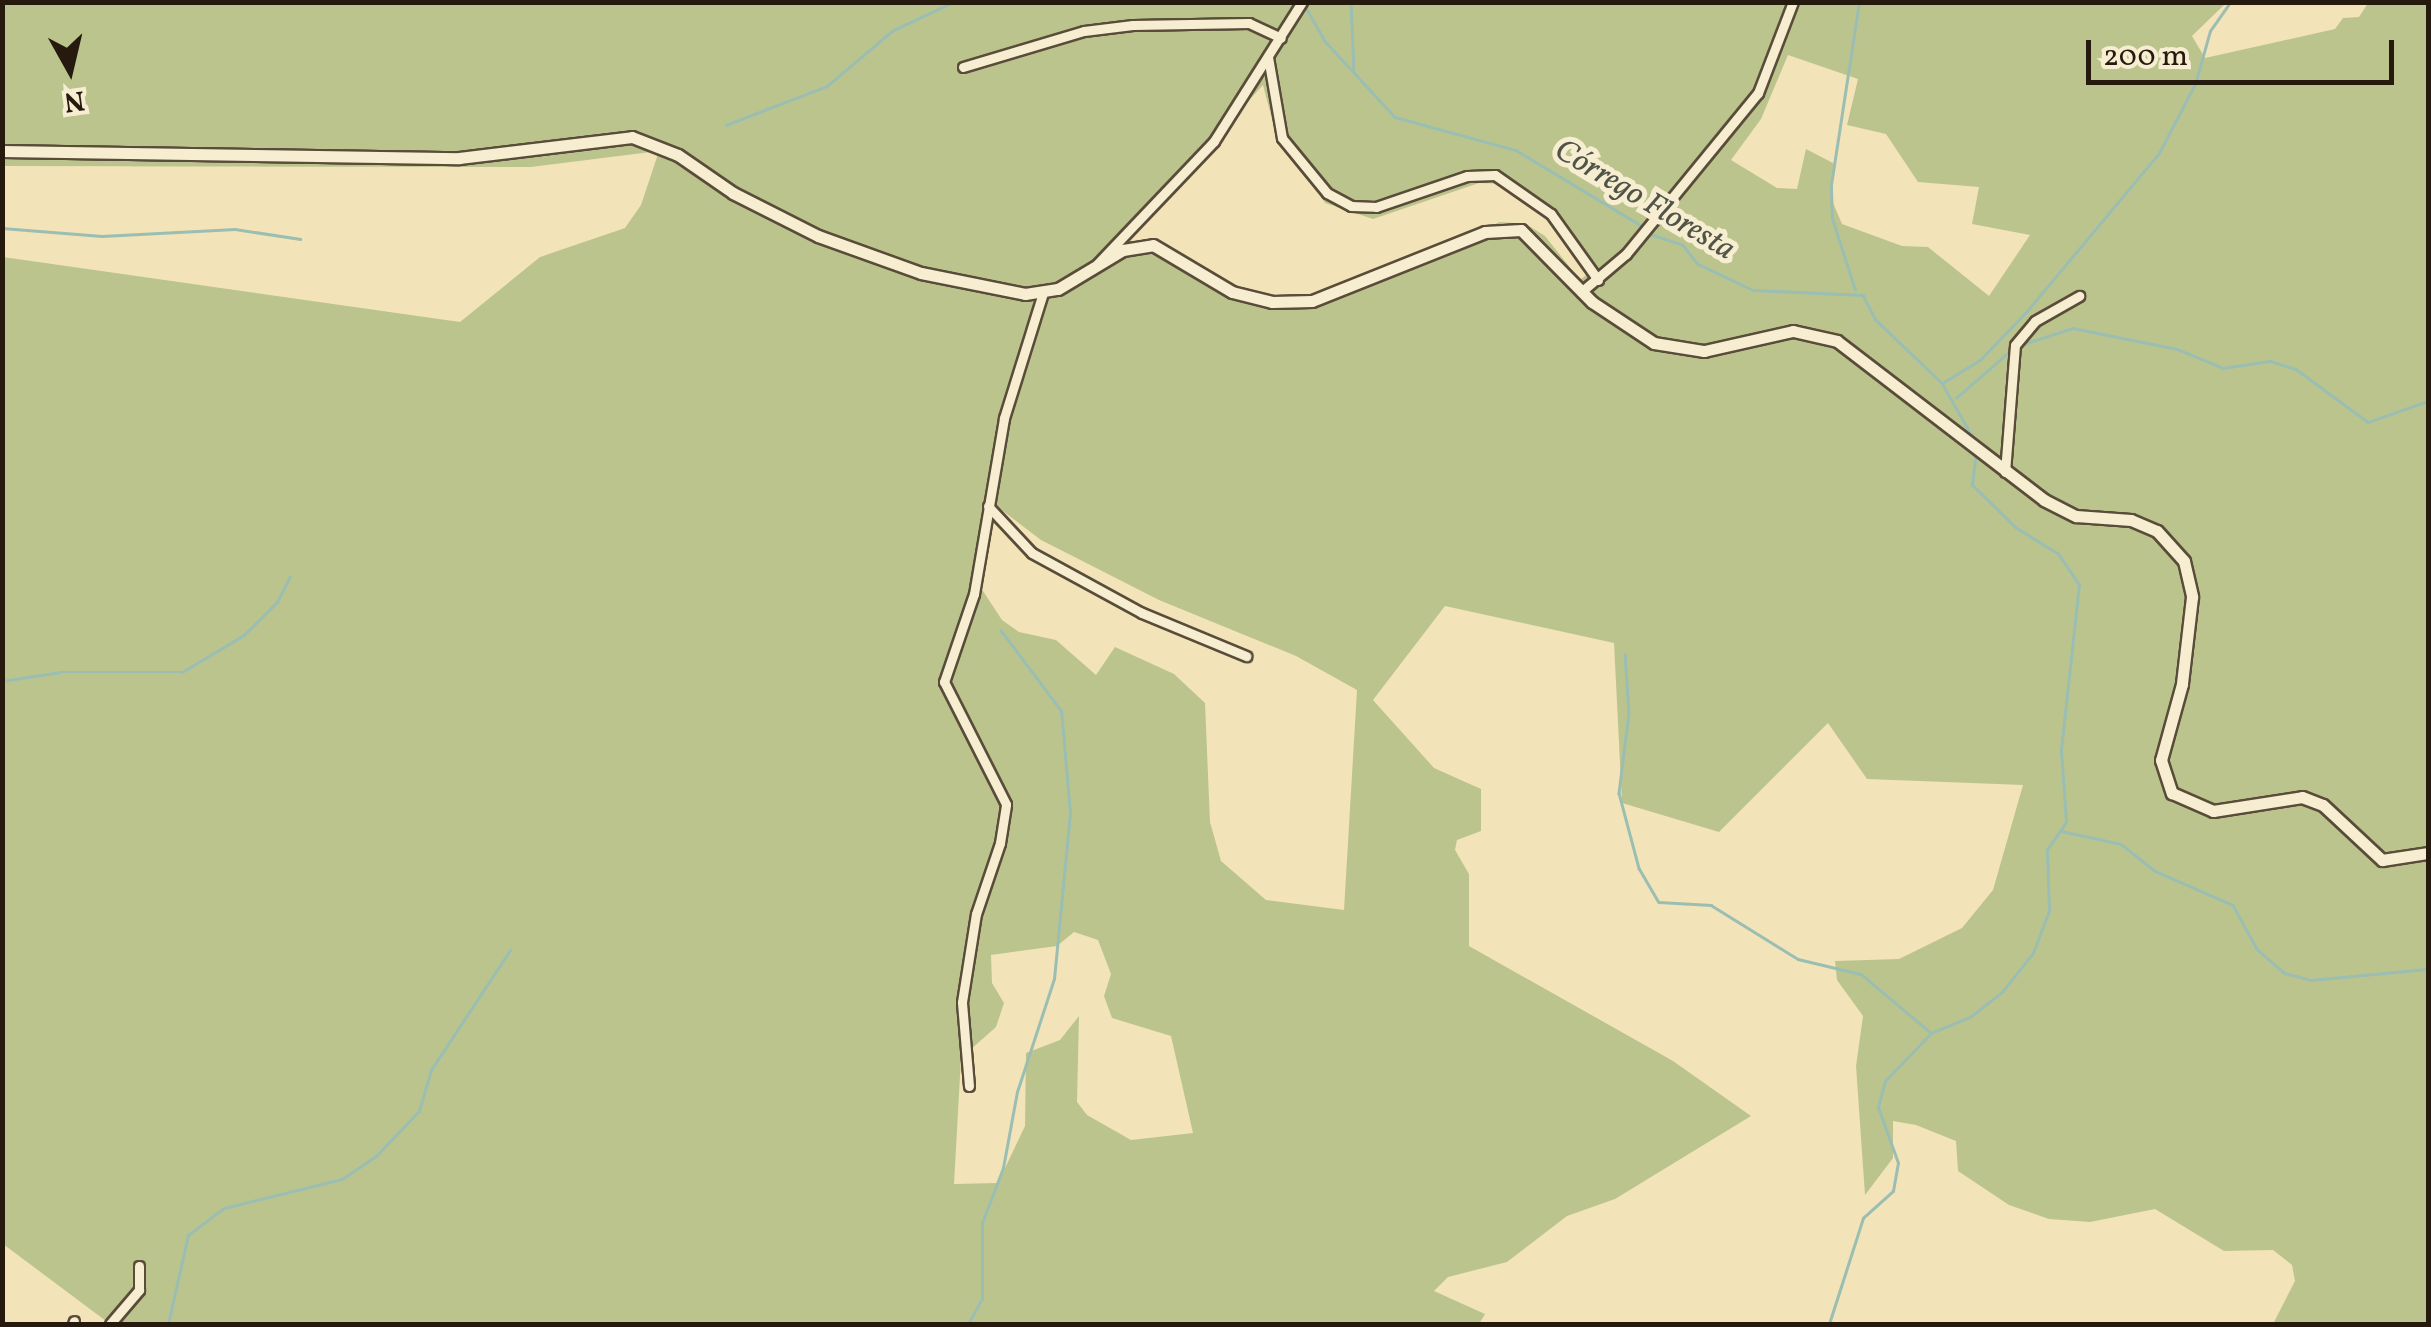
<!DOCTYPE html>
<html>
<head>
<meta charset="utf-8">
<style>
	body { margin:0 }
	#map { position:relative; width:2431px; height:1327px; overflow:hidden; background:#f2e4b8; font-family:Vollkorn,serif }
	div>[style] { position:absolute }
	.green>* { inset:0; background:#bcc48e }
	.stream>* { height:2.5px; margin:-1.25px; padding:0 1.25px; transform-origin:1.25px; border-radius:1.25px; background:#9bbeb3 }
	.roads { filter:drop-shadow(2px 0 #594c39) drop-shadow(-2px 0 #594c39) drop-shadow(0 2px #594c39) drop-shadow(0 -2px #594c39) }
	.minor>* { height:9px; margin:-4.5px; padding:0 4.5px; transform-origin:4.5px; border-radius:4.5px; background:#f7edd1 }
	.secondary>* { height:11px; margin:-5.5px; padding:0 5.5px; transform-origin:5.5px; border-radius:5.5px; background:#f7edd1 }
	span { translate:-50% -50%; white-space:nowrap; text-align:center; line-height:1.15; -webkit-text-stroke:10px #f7edd1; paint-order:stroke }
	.water-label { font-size:32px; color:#4f5348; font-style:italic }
	.frame { position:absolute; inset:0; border:5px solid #261a0f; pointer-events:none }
	.north { position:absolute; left:20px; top:20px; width:100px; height:100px; -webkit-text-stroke:8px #f7edd1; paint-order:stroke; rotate:172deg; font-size:28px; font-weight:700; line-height:40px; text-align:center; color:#261a0f }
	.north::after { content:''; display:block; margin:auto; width:35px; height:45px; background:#261a0f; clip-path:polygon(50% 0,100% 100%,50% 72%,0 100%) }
	.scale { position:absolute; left:2086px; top:40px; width:308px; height:45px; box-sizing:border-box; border:5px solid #261a0f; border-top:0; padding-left:12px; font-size:30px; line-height:35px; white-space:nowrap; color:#261a0f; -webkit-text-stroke:8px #f7edd1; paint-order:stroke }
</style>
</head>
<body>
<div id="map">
	<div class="green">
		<div style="clip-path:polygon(evenodd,3px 3px,2226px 3px,2192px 36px,2205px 58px,2335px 29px,2343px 18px,2359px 17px,2368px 3px,2428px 3px,2428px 1324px,2273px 1324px,2295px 1281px,2292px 1265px,2273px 1250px,2224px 1251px,2155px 1209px,2090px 1222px,2049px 1219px,2009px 1205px,1958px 1171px,1956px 1141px,1916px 1125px,1893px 1121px,1893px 1158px,1865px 1195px,1856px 1066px,1863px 1016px,1837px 980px,1835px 961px,1899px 959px,1962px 928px,1993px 890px,2023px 785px,1867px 779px,1828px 723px,1719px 832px,1622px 803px,1614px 643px,1445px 606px,1373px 700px,1434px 768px,1481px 789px,1481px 831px,1457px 840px,1455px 850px,1469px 874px,1469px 946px,1673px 1061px,1751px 1116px,1615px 1199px,1567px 1216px,1507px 1262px,1448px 1277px,1434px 1291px,1485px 1314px,1479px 1324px,110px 1324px,3px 1244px,3px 257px,460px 322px,540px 257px,625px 228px,641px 205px,659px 151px,531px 167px,3px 166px,3px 3px,1788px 55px,1858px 79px,1847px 125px,1886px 134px,1918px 182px,1979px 187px,1972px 224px,2030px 235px,1989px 296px,1928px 247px,1902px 246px,1842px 224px,1833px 203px,1833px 163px,1806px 149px,1797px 189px,1777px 188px,1731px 160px,1761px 119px,1788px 55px,3px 3px,1263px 85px,1273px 123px,1325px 203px,1373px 219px,1479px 183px,1508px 184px,1539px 203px,1590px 272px,1580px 280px,1545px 236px,1526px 224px,1500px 222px,1295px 302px,1242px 294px,1158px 241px,1121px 242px,1263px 85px,3px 3px,995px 505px,1041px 540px,1159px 600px,1296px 656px,1357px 690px,1344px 910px,1266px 900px,1221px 861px,1210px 822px,1205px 703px,1174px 674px,1115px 647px,1096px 675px,1056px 640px,1019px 632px,1002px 620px,981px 588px,995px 505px,3px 3px,1074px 932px,1098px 940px,1111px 974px,1104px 996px,1112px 1018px,1171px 1036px,1193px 1133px,1131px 1140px,1087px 1115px,1077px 1102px,1079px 1016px,1060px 1040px,1026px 1053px,1025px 1126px,998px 1183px,954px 1184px,961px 1058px,996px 1027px,1004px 1003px,992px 983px,991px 955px,1057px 946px,1074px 932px)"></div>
	</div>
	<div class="stream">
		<div style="left:1351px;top:2px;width:68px;rotate:87.5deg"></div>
		<div style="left:1305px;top:6px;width:40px;rotate:60.3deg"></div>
		<div style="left:1325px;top:41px;width:103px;rotate:47.4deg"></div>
		<div style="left:1395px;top:117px;width:125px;rotate:15.3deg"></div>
		<div style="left:1516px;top:150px;width:147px;rotate:31.1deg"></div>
		<div style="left:726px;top:125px;width:108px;rotate:-21.1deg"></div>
		<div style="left:827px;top:86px;width:85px;rotate:-40.2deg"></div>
		<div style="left:892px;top:31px;width:68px;rotate:-25.4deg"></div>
		<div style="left:2px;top:228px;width:100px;rotate:4.6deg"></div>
		<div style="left:102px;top:236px;width:133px;rotate:-3deg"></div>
		<div style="left:235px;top:229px;width:66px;rotate:8.7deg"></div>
		<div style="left:1647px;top:233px;width:38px;rotate:18deg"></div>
		<div style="left:1683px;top:245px;width:24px;rotate:52deg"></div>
		<div style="left:1698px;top:264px;width:61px;rotate:25.3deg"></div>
		<div style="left:1753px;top:290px;width:110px;rotate:2.6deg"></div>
		<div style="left:1863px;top:295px;width:27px;rotate:63deg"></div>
		<div style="left:1875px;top:319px;width:93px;rotate:43.7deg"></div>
		<div style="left:1942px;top:383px;width:64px;rotate:60.3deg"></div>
		<div style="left:1855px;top:290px;width:75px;rotate:-107.9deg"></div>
		<div style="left:1832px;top:219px;width:34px;rotate:-92deg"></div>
		<div style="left:1831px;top:185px;width:185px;rotate:-81.3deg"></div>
		<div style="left:2020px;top:345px;width:56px;rotate:-17.8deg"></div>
		<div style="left:2073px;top:328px;width:106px;rotate:11.4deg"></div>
		<div style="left:2177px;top:349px;width:50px;rotate:22.4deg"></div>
		<div style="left:2223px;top:368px;width:48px;rotate:-8.5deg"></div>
		<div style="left:2270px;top:361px;width:27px;rotate:17deg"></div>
		<div style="left:2296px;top:369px;width:89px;rotate:36.4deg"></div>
		<div style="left:2368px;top:422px;width:64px;rotate:-19.3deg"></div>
		<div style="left:1944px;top:382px;width:42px;rotate:-31.4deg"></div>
		<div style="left:1980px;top:360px;width:68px;rotate:-46.2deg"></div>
		<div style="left:2027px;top:311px;width:206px;rotate:-50.1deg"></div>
		<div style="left:2159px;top:153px;width:78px;rotate:-62.4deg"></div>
		<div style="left:2195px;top:84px;width:55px;rotate:-74.2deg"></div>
		<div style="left:2210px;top:31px;width:35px;rotate:-55deg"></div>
		<div style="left:1956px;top:398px;width:70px;rotate:-41deg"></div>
		<div style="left:1625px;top:654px;width:59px;rotate:86.1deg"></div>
		<div style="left:1629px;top:713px;width:81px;rotate:97.1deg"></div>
		<div style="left:1619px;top:793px;width:78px;rotate:75.1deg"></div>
		<div style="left:1639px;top:868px;width:39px;rotate:60deg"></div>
		<div style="left:1659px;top:902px;width:52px;rotate:3.3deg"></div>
		<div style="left:1711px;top:905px;width:102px;rotate:31.8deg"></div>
		<div style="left:1798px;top:959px;width:65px;rotate:13.4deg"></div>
		<div style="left:1861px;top:974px;width:90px;rotate:40deg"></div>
		<div style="left:2px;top:681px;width:59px;rotate:-8.8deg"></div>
		<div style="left:60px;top:672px;width:122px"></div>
		<div style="left:182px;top:672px;width:72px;rotate:-30.8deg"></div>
		<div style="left:244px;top:635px;width:47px;rotate:-45deg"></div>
		<div style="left:277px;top:602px;width:28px;rotate:-63deg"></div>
		<div style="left:2061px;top:831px;width:61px;rotate:12.2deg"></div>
		<div style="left:2121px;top:844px;width:43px;rotate:38.5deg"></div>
		<div style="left:2155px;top:871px;width:85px;rotate:23.6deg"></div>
		<div style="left:2233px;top:905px;width:50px;rotate:61.4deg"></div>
		<div style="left:2257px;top:949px;width:37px;rotate:41deg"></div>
		<div style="left:2285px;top:973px;width:27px;rotate:15deg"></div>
		<div style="left:2311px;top:980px;width:118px;rotate:-5.4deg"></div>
		<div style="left:168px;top:1324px;width:91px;rotate:-77.3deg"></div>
		<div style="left:188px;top:1235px;width:45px;rotate:-36.9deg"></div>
		<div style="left:224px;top:1208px;width:122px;rotate:-13.8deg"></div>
		<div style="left:342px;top:1179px;width:41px;rotate:-34.1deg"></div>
		<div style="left:376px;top:1156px;width:62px;rotate:-46.3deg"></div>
		<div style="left:419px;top:1111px;width:43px;rotate:-73.7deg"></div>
		<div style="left:431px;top:1070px;width:144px;rotate:-56.6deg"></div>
		<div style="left:968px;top:1324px;width:29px;rotate:-61deg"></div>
		<div style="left:982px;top:1299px;width:76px;rotate:-90deg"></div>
		<div style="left:982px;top:1223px;width:59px;rotate:-69.1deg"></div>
		<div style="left:1003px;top:1168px;width:77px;rotate:-79.6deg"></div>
		<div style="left:1017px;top:1092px;width:119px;rotate:-71.9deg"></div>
		<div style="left:1054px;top:979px;width:167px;rotate:-84.5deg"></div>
		<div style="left:1070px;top:813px;width:102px;rotate:-95deg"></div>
		<div style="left:1061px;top:711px;width:100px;rotate:-126.9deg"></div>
		<div style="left:1829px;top:1324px;width:111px;rotate:-72.2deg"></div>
		<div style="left:1863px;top:1218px;width:40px;rotate:-42deg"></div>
		<div style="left:1893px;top:1191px;width:28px;rotate:-80deg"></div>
		<div style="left:1898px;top:1163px;width:59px;rotate:-109.7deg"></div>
		<div style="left:1878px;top:1107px;width:27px;rotate:-75deg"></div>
		<div style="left:1885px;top:1081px;width:66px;rotate:-46.2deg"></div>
		<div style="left:1931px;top:1033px;width:42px;rotate:-22.3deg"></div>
		<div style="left:1970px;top:1017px;width:41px;rotate:-38deg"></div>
		<div style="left:2002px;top:992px;width:50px;rotate:-51.5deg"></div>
		<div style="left:2033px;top:953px;width:45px;rotate:-69.1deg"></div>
		<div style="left:2049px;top:911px;width:61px;rotate:-91.9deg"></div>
		<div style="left:2047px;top:850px;width:34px;rotate:-56deg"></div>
		<div style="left:2066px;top:822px;width:72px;rotate:-94deg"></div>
		<div style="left:2061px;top:750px;width:166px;rotate:-83.8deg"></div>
		<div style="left:2079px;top:585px;width:37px;rotate:-124deg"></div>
		<div style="left:2058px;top:554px;width:49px;rotate:-148.2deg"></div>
		<div style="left:2016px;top:528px;width:62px;rotate:-135.7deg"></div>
		<div style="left:1972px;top:485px;width:33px;rotate:-83deg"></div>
	</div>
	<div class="roads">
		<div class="minor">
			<div style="left:1268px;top:57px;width:82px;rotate:80.2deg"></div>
			<div style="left:1282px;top:138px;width:71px;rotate:50.7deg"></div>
			<div style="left:1327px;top:193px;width:27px;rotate:28deg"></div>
			<div style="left:1351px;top:206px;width:25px;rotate:2deg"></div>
			<div style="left:1376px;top:207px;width:96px;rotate:-18.8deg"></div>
			<div style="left:1467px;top:176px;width:28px;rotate:-2deg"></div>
			<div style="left:1495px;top:175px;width:68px;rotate:34.9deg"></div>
			<div style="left:1551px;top:214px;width:81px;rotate:54.5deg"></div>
			<div style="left:963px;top:67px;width:126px;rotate:-16.6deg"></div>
			<div style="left:1084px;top:31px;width:49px;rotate:-7deg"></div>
			<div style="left:1133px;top:25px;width:116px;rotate:-1deg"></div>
			<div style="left:1249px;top:23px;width:35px;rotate:25deg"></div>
			<div style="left:1098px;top:263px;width:168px;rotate:-46.4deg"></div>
			<div style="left:1214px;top:141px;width:165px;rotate:-57.7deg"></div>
			<div style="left:1581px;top:292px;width:59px;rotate:-40.2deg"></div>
			<div style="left:1626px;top:254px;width:208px;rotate:-50.7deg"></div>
			<div style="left:1758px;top:93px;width:97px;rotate:-69deg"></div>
			<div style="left:2005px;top:472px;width:127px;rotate:-85.5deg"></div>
			<div style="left:2015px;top:345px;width:31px;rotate:-50deg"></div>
			<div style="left:2035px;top:321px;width:51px;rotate:-29.6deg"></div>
			<div style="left:988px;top:506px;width:64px;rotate:46.9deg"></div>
			<div style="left:1032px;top:553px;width:125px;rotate:28.6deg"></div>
			<div style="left:1142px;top:613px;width:113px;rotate:22.5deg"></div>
			<div style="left:969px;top:1086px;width:84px;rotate:-94.8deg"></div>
			<div style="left:962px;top:1002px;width:89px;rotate:-81deg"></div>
			<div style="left:976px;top:914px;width:75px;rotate:-71.3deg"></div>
			<div style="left:1000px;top:843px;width:39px;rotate:-81deg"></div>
			<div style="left:1006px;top:804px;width:137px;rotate:-116.9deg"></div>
			<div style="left:944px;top:682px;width:93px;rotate:-71.2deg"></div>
			<div style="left:974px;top:594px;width:179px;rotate:-80.3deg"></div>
			<div style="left:1004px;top:418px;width:131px;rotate:-72.7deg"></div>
			<div style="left:73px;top:1324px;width:3px;rotate:-72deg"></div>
			<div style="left:110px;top:1324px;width:45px;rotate:-49.5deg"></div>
			<div style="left:139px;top:1290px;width:24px;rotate:-90deg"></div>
		</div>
		<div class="secondary">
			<div style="left:2px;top:151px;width:457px;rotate:0.9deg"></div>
			<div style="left:459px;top:158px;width:174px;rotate:-6.9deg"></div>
			<div style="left:632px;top:137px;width:49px;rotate:21.4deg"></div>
			<div style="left:678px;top:155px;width:67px;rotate:34.6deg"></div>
			<div style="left:733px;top:193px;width:95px;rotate:26.8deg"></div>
			<div style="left:818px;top:236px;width:109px;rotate:19.8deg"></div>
			<div style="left:921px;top:273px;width:106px;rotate:11.4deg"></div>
			<div style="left:1025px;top:294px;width:33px;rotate:-9deg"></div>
			<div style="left:1058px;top:289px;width:76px;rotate:-31deg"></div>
			<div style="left:1123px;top:250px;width:30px;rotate:-9deg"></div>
			<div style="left:1153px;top:245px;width:92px;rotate:30.7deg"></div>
			<div style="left:1232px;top:292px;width:41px;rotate:14deg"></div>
			<div style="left:1272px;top:302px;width:40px;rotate:-1.4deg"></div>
			<div style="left:1312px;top:301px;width:186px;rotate:-21.7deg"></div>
			<div style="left:1485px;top:232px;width:36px;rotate:-3deg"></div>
			<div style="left:1521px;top:230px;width:101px;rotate:45.4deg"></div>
			<div style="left:1592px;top:302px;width:74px;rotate:33.5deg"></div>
			<div style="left:1654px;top:343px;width:51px;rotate:9.1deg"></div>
			<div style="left:1704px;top:351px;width:91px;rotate:-12.7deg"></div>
			<div style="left:1793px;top:331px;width:45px;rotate:12.8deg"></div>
			<div style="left:1837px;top:341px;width:261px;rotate:37.5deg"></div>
			<div style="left:2044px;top:500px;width:36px;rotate:27deg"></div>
			<div style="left:2076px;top:516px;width:55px;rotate:4.2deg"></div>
			<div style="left:2131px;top:520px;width:28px;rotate:23deg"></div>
			<div style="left:2157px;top:531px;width:40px;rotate:48deg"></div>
			<div style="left:2184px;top:561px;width:37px;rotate:77deg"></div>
			<div style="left:2192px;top:597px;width:88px;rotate:96.6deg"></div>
			<div style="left:2182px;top:684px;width:79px;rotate:105.4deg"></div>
			<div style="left:2161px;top:760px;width:35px;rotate:72deg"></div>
			<div style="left:2172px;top:793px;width:45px;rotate:23.7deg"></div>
			<div style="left:2213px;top:811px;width:90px;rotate:-8.9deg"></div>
			<div style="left:2302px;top:797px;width:22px;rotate:21deg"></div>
			<div style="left:2323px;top:805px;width:81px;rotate:43deg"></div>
			<div style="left:2382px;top:860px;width:47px;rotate:-8.7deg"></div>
		</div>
	</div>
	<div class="water-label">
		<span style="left:1644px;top:201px;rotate:31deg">Córrego Floresta</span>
	</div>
	<div class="frame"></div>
	<div class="north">N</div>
	<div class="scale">200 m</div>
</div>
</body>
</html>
